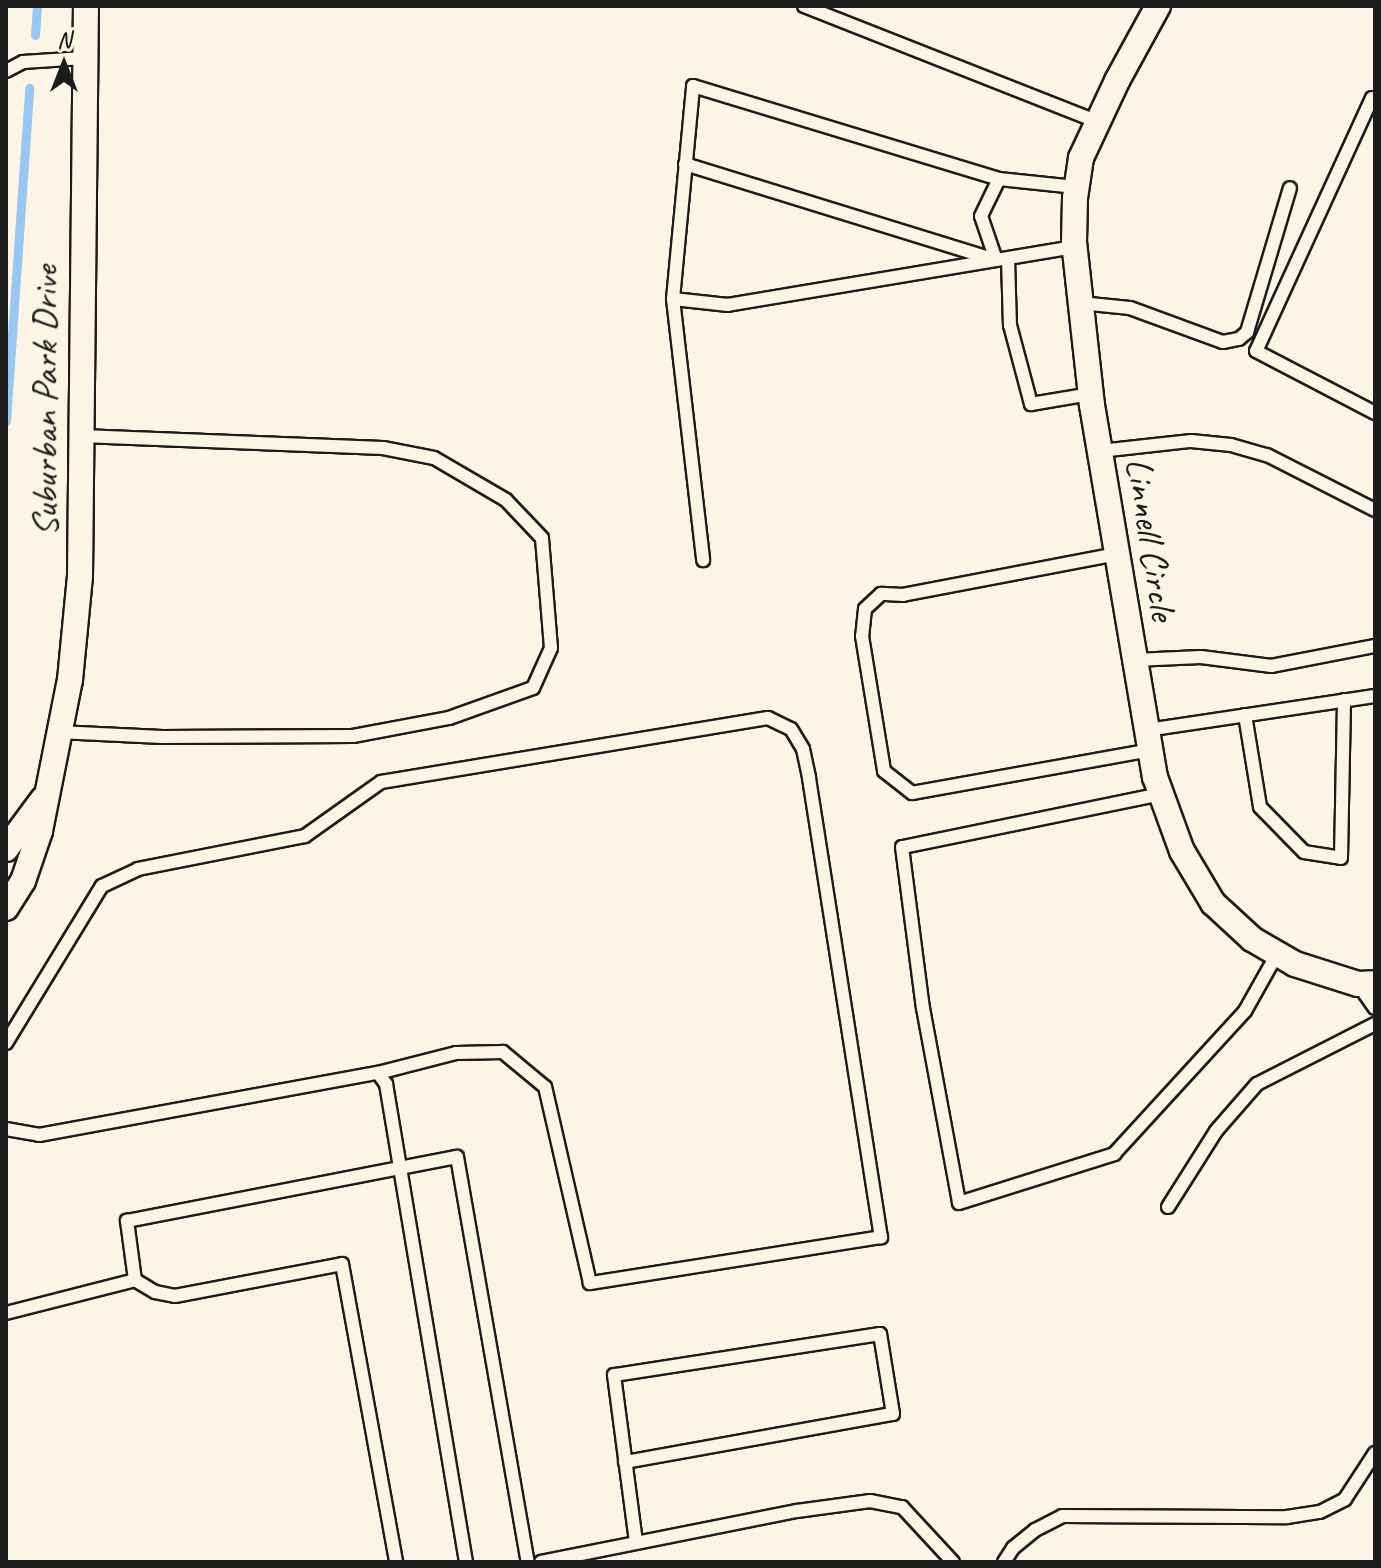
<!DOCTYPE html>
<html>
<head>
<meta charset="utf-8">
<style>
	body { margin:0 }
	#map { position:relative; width:1381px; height:1568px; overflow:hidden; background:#fcf5e5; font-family:Caveat,sans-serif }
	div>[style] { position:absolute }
	.stream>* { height:9px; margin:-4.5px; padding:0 4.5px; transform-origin:4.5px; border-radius:4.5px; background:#98c7f4 }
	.roads { filter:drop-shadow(2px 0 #1c1c1c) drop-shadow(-2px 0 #1c1c1c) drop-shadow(0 2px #1c1c1c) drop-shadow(0 -2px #1c1c1c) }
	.service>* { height:12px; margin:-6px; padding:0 6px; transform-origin:6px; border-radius:6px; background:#fcf5e5 }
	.minor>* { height:24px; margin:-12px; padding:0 12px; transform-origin:12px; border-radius:12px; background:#fcf5e5 }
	span { translate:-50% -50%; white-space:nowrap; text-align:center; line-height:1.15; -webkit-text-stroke:7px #fcf5e5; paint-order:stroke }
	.street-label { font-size:38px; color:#1c1c1c }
	.frame { position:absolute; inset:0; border:8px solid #1c1c1c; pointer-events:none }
	.north { position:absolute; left:24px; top:24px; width:80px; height:80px; -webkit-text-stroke:6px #fcf5e5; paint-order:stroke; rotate:0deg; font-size:22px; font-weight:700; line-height:32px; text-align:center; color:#1c1c1c }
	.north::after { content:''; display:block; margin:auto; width:28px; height:36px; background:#1c1c1c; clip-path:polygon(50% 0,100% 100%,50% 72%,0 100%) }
</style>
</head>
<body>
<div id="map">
	<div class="stream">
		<div style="left:35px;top:35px;width:29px;rotate:-86deg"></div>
		<div style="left:6px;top:421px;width:334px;rotate:-86deg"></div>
	</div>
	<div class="roads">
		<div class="service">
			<div style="left:804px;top:6px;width:316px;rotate:21.5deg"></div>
			<div style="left:6px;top:71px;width:19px;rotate:-28deg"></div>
			<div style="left:23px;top:62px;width:61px;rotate:-3.8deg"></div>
			<div style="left:1375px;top:99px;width:3px;rotate:-162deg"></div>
			<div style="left:1372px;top:98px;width:278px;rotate:114.6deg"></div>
			<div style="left:1256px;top:351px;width:134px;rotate:27.5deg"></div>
			<div style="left:685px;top:164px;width:325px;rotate:17.2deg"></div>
			<div style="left:996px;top:260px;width:46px;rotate:-108.8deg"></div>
			<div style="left:981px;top:216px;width:41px;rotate:-64.1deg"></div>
			<div style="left:1074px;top:247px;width:351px;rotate:170.5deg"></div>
			<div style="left:728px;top:305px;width:55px;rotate:-173.8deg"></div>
			<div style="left:673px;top:299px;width:214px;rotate:-84.6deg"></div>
			<div style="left:693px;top:86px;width:320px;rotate:16.9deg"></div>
			<div style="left:999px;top:179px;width:77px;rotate:5.9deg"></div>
			<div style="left:1008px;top:259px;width:66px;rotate:88.3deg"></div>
			<div style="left:1010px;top:325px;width:82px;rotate:75.1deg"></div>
			<div style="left:1031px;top:404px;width:61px;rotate:-9.5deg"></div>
			<div style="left:673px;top:299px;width:263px;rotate:83.4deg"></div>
			<div style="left:1080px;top:303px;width:50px;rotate:5.7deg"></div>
			<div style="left:1130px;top:308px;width:99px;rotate:20.1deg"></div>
			<div style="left:1223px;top:342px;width:16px;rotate:-11deg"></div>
			<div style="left:1239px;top:339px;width:11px;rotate:-41deg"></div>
			<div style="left:1247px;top:332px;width:150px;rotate:-73.4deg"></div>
			<div style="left:1100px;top:451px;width:92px;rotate:-6.3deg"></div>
			<div style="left:1191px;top:441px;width:40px;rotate:5.7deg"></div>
			<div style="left:1231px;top:445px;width:37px;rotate:16deg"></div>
			<div style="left:1267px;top:455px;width:121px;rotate:27deg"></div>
			<div style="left:1117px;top:554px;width:218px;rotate:169.2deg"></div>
			<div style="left:903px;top:595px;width:22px;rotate:-177deg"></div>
			<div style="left:881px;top:594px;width:22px;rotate:137deg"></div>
			<div style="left:865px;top:609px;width:27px;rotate:96deg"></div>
			<div style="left:862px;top:636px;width:137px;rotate:80.7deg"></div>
			<div style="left:884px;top:771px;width:36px;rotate:38deg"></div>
			<div style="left:912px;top:793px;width:242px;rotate:-10.2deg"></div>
			<div style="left:1134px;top:660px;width:67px;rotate:-2.6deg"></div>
			<div style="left:1201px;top:657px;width:71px;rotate:7.3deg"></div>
			<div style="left:1271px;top:666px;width:106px;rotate:-10.9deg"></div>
			<div style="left:1245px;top:715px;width:93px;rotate:80.7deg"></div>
			<div style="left:1260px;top:807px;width:63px;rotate:45.6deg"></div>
			<div style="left:1304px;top:852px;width:37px;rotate:9deg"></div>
			<div style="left:1341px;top:858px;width:158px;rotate:-88.9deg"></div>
			<div style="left:1147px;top:730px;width:231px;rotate:-8.5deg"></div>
			<div style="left:58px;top:732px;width:104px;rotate:2.8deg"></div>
			<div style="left:162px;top:737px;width:191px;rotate:-0.3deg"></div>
			<div style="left:353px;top:736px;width:98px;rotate:-10.6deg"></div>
			<div style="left:449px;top:718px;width:89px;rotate:-19.7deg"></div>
			<div style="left:533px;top:688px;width:44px;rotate:-65.8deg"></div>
			<div style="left:551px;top:648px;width:110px;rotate:-94.7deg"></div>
			<div style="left:542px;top:538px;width:52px;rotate:-133.5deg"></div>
			<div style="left:506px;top:500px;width:83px;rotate:-149.7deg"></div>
			<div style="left:434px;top:458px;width:52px;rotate:-168.9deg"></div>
			<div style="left:383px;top:448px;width:302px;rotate:-177.7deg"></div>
			<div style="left:1161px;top:794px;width:264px;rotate:168.4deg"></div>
			<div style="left:902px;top:847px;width:162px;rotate:82.6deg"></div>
			<div style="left:923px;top:1008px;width:198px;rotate:79.5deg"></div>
			<div style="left:959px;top:1203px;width:163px;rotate:-17.5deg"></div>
			<div style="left:1114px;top:1154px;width:194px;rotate:-47.5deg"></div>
			<div style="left:1245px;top:1011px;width:65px;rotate:-60.7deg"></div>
			<div style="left:1358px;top:984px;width:29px;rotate:55deg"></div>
			<div style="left:6px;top:1043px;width:184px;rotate:-58.6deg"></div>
			<div style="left:102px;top:886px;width:40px;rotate:-25deg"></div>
			<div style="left:138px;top:869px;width:170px;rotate:-11.2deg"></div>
			<div style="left:305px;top:836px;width:93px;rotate:-35.4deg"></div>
			<div style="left:381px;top:782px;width:392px;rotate:-9.4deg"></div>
			<div style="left:768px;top:718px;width:25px;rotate:26deg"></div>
			<div style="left:791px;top:729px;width:23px;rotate:59deg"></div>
			<div style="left:803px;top:749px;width:30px;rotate:78deg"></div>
			<div style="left:809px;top:778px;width:465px;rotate:81.1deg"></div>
			<div style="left:881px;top:1237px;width:295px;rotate:171deg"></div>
			<div style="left:590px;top:1283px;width:201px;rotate:-102.9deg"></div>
			<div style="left:545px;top:1087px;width:55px;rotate:-140.2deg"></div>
			<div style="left:503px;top:1052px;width:47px;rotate:178.8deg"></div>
			<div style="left:456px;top:1053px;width:81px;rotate:165.6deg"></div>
			<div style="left:6px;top:1129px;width:34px;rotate:10deg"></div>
			<div style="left:39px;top:1135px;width:345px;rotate:-10.4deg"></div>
			<div style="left:378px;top:1073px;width:14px;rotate:54deg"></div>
			<div style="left:386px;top:1084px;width:485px;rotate:80.5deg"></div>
			<div style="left:1168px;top:1207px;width:90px;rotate:-57.7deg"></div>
			<div style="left:1216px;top:1131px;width:62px;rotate:-48.9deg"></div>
			<div style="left:1257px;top:1084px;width:132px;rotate:-27deg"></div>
			<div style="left:135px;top:1280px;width:23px;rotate:31deg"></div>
			<div style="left:155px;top:1292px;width:20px;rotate:11deg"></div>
			<div style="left:175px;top:1296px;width:170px;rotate:-10.8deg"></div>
			<div style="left:342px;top:1264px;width:303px;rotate:79.7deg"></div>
			<div style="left:6px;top:1313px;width:133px;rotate:-14.3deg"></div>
			<div style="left:135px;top:1280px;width:60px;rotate:-97.7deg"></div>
			<div style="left:127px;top:1221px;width:336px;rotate:-11deg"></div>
			<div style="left:457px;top:1157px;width:411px;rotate:80.1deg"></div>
			<div style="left:625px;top:1462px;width:272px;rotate:-10.2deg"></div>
			<div style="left:893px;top:1414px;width:81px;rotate:-99.2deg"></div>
			<div style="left:880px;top:1334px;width:269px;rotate:171.2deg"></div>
			<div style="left:614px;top:1375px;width:169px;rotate:82.5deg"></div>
			<div style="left:541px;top:1562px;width:261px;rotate:-11.3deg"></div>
			<div style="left:797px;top:1511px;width:74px;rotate:-7.8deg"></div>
			<div style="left:870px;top:1501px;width:33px;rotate:11deg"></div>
			<div style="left:902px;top:1507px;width:75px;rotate:47.2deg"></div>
			<div style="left:1004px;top:1562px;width:17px;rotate:-57deg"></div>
			<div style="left:1013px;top:1548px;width:28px;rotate:-39deg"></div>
			<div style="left:1035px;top:1530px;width:30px;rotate:-27deg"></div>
			<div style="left:1062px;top:1516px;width:225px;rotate:0.3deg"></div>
			<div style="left:1287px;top:1517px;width:33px;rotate:-9deg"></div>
			<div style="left:1320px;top:1512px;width:28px;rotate:-27deg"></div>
			<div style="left:1345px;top:1499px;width:55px;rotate:-56.9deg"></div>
		</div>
		<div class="minor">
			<div style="left:1158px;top:6px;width:85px;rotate:118.7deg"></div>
			<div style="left:1117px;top:81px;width:85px;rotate:115.1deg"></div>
			<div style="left:1081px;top:158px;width:40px;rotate:98.5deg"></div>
			<div style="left:1075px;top:198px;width:44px;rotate:91.3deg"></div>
			<div style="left:1074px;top:242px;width:164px;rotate:83.7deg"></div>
			<div style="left:1092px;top:405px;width:377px;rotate:80.4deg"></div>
			<div style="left:1155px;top:777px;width:79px;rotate:70deg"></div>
			<div style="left:1182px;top:851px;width:61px;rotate:59.2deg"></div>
			<div style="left:1213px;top:903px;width:53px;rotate:42.7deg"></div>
			<div style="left:1252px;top:939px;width:50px;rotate:30.2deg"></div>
			<div style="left:1295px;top:964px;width:66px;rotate:17.6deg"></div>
			<div style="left:1358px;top:984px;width:17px;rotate:-3deg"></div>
			<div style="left:6px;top:849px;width:62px;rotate:-53.5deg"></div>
			<div style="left:6px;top:908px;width:32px;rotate:-58deg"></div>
			<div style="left:23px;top:881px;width:53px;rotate:-71.2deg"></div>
			<div style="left:40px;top:831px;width:154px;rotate:-78.8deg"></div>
			<div style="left:70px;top:680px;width:104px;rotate:-84.5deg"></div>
			<div style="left:80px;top:576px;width:570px;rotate:-89.4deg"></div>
		</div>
	</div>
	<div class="street-label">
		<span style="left:45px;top:401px;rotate:-90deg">Suburban Park Drive</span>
		<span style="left:1151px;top:539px;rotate:81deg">Linnell Circle</span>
	</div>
	<div class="frame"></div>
	<div class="north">N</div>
</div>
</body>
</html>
